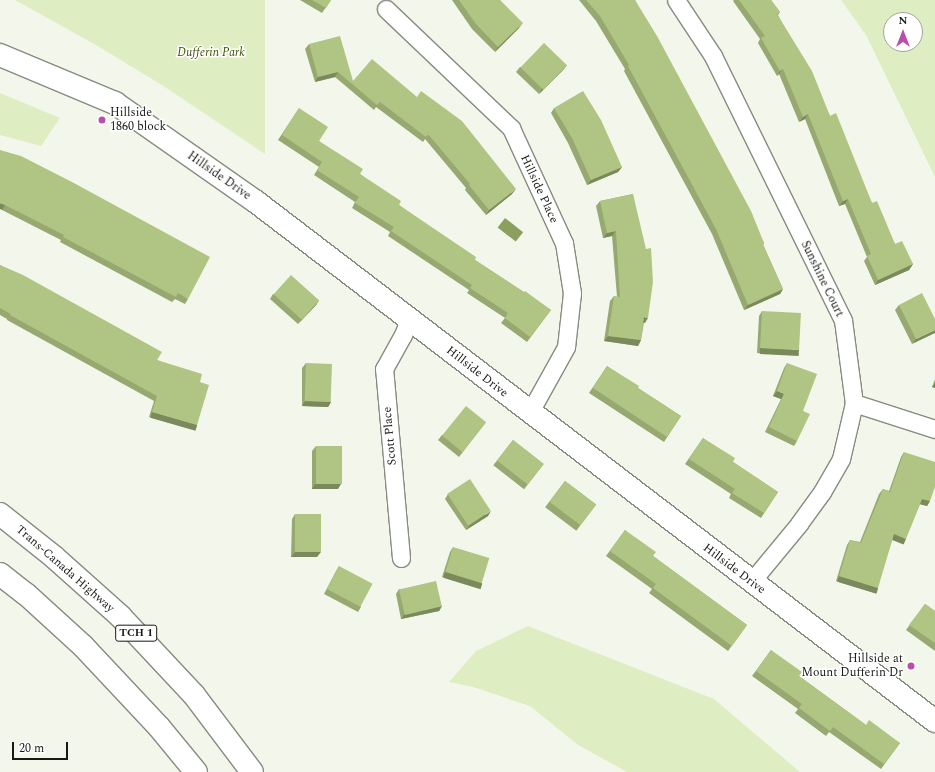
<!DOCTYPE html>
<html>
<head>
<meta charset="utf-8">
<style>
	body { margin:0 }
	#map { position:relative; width:935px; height:772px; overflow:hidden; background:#f3f7eb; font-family:Spectral,serif }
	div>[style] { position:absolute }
	.green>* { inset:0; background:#deedc2 }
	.water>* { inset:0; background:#8b9f5e; transform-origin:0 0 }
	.roads { filter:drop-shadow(1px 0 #878b80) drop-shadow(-1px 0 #878b80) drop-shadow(0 1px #878b80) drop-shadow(0 -1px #878b80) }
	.street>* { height:17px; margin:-8.5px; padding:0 8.5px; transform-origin:8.5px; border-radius:8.5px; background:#fff }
	.secondary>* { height:22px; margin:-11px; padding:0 11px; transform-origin:11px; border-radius:11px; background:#fff }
	.highway>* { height:22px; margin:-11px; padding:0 11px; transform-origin:11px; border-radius:11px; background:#fff }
	.wall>* { inset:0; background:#97a971; transform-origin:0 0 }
	.shaded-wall>* { inset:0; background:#7b8a5c; transform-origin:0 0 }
	.building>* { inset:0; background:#b0c583; transform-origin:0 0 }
	.dots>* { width:11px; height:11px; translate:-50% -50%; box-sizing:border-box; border:2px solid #fff; border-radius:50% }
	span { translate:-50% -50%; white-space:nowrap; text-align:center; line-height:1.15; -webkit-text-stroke:3px #fff; paint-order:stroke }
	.shield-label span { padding:1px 3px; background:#fff; border:1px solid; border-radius:3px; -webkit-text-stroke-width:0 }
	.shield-label { font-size:11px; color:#181915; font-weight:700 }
	.park-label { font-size:12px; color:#415305; font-style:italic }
	.poi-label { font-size:12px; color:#181915 }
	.left { translate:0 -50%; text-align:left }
	.right { translate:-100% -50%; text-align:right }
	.street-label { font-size:12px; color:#181915 }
	.north { position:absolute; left:883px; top:12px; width:40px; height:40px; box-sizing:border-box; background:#fff; border:1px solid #a3a3a1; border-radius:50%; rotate:0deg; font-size:11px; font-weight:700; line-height:16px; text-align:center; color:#181915 }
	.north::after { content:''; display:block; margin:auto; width:14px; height:18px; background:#bb4ead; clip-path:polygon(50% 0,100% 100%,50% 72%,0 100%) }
	.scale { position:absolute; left:12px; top:742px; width:56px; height:18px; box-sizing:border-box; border:2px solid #181915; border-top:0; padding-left:5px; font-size:12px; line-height:14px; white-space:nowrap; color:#181915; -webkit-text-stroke:3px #fff; paint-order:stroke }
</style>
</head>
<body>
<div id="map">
	<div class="green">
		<div style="clip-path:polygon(15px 0,265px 0,265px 154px,165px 87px,96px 45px)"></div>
		<div style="clip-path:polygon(evenodd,841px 0,935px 0,935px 177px,866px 35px,841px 0,891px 20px,915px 20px,915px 44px,891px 44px,891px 20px)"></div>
		<div style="clip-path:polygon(0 93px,60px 118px,41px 146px,0 135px)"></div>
		<div style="clip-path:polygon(528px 626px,714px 699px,800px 772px,627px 772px,578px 745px,530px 706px,473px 687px,449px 682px,476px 651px)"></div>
	</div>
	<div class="water">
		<div style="left:505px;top:218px;width:23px;height:12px;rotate:38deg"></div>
	</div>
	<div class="roads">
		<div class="street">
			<div style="left:676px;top:0;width:67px;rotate:56.5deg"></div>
			<div style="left:713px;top:56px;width:294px;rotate:63.8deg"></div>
			<div style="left:843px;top:320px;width:84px;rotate:82.5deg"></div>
			<div style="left:854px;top:403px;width:57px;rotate:103.1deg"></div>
			<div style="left:841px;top:459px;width:38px;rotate:120deg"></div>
			<div style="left:822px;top:492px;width:39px;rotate:126deg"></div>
			<div style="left:799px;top:524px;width:75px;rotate:129.6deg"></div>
			<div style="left:386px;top:9px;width:173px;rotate:43.6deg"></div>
			<div style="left:511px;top:128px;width:127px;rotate:65.3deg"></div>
			<div style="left:564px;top:243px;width:51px;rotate:80.9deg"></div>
			<div style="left:572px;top:293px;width:54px;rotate:96.3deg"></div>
			<div style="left:566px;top:347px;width:74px;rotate:119deg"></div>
			<div style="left:854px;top:403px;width:85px;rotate:17.8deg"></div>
			<div style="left:401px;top:558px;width:190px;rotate:-95.1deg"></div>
			<div style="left:384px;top:369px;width:39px;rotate:-61deg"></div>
			<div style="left:403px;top:335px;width:17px;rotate:-69deg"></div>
		</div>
		<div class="secondary">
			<div style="left:0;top:55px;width:125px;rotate:22.7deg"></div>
			<div style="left:115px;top:103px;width:171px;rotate:35deg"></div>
			<div style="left:255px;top:201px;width:856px;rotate:37.41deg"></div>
		</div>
		<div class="highway">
			<div style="left:0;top:514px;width:69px;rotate:38.5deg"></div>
			<div style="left:54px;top:557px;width:89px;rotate:41.8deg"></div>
			<div style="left:120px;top:616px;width:108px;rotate:46.9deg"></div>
			<div style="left:194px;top:695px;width:96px;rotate:53deg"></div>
			<div style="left:0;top:574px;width:33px;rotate:38deg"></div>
			<div style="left:26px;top:594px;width:77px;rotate:42.4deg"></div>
			<div style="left:83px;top:646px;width:111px;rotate:46.8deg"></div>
			<div style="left:159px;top:727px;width:58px;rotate:50.6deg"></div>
		</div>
	</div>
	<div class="wall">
		<div style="clip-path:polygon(300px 0,331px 0,322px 13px)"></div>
		<div style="clip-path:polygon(452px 0,500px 0,519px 28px,495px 52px,472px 29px)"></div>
		<div style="clip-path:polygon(579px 0,635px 0,764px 243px,763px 245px,783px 289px,780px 294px,744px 310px,712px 234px,624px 71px,625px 69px,596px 21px)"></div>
		<div style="clip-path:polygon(734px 0,771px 0,780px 12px,778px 15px,830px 116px,872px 203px,895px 244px,913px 264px,909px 270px,875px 285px,864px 261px,867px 257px,845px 204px,839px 206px,805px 119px,799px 122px,779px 74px,777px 76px,758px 43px,760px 39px,733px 1px)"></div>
		<div style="clip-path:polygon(309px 44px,353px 81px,512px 194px,486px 215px,465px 190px,466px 188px,425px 139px,423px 142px,376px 107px,374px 110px,335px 77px,315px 82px,305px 49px)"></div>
		<div style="clip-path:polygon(567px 65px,563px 70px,539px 94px,516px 72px,520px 67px)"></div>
		<div style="clip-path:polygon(299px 108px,319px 141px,360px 174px,399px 205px,475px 260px,551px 310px,527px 342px,501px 323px,505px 318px,467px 293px,469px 290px,388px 236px,390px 232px,352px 208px,355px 202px,314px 175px,319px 167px,278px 140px)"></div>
		<div style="clip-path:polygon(554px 108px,622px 167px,618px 172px,587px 185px,568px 143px,551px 113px)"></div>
		<div style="clip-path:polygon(0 150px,188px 299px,185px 304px,175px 299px,172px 302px,60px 242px,61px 240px,2px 210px)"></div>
		<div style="clip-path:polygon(633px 194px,645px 323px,644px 322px,641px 340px,638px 346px,604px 341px,610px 301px,614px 296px,617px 297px,612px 236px,603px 238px,596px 206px,600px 201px)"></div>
		<div style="clip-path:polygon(0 265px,157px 360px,200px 382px,197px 425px,194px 430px,149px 417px,154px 401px,7px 320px,7px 319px,0 315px)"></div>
		<div style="clip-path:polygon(273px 294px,319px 300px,316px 305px,298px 324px,270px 299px)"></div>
		<div style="clip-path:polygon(899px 305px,935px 319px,912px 344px,895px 310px)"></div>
		<div style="clip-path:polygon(762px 311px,796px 355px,757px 353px,759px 316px)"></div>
		<div style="clip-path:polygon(306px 363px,331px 402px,328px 407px,302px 406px,302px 368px)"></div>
		<div style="clip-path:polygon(787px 363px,803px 411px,797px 441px,794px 446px,765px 432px,781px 399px,773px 396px,784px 368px)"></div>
		<div style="clip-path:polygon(607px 366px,638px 388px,681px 416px,664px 442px,589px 393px)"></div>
		<div style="clip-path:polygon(935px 379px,935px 388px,932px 387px)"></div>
		<div style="clip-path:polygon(486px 422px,459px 457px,438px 440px,442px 435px)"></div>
		<div style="clip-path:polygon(703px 438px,733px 462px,778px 492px,761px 518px,729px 498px,731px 494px,685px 464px)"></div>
		<div style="left:513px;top:440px;width:39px;height:32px;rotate:38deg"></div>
		<div style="clip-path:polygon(316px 446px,338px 489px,312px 489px,312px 451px)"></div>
		<div style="clip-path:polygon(904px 452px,930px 501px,927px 506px,920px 504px,903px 544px,892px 540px,875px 593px,836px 581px,847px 545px,850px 540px,860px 542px,879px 494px,883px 489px,889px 491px,901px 457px)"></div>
		<div style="left:565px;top:481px;width:39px;height:33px;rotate:37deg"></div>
		<div style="clip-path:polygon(448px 494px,488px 516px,466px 530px,445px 499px)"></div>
		<div style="clip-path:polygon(295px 514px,317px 557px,291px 557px,292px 519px)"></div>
		<div style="clip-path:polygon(625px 530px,653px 556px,747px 625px,728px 651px,649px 593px,652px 589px,606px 556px)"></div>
		<div style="clip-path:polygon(453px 547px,482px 583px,478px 588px,442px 577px,450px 552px)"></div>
		<div style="clip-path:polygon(339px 566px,361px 607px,358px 612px,324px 594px,336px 571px)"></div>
		<div style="clip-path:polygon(399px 589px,442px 606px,439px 611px,401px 619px,396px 594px)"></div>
		<div style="clip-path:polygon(925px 604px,935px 611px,935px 651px,906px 630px)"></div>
		<div style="clip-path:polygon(771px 650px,799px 676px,866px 725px,900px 743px,881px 769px,829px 732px,826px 736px,795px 713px,798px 709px,752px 676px)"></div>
	</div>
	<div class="shaded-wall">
		<div style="clip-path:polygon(523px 23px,519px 28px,495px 52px,498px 47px)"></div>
		<div style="clip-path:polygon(567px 65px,563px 70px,539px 94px,542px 89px)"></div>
		<div style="clip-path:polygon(783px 69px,779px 74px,777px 76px,780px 71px)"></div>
		<div style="clip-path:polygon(338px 72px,335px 77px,315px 82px,318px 77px)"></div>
		<div style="clip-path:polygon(808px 114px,805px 119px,799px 122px,803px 117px)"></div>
		<div style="clip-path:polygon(622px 167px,618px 172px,587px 185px,591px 180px)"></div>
		<div style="clip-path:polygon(516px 189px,512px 194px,486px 215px,489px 210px)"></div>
		<div style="clip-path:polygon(848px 199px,845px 204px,839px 206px,843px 201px)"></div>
		<div style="clip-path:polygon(0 203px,5px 205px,2px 210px,0 209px)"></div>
		<div style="clip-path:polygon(616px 231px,612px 236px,603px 238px,607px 233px)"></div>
		<div style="clip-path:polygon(913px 264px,909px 270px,875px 285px,878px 280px)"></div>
		<div style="clip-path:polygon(783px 289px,780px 294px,744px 310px,748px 305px)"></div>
		<div style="clip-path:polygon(319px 300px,316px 305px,298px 324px,302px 319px)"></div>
		<div style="clip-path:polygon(644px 317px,648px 318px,645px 323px,641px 322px)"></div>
		<div style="clip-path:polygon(935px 330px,935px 333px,912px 344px,916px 339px)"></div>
		<div style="clip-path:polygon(608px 336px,641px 340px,638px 346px,604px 341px)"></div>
		<div style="left:760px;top:348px;width:39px;height:6px;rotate:3deg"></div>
		<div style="clip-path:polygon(935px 383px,935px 388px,932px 387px)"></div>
		<div style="clip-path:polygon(777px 391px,784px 394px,781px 399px,773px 396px)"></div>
		<div style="clip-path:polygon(305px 401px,331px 402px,328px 407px,302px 406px)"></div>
		<div style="left:152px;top:412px;width:47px;height:6px;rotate:16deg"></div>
		<div style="clip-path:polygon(315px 484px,341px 484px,338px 489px,312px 489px)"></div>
		<div style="clip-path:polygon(922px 499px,930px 501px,927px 506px,919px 504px)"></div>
		<div style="clip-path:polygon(491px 511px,488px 516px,466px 530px,470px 525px)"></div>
		<div style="left:894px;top:534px;width:13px;height:6px;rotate:23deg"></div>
		<div style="clip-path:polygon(295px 552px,321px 552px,317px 557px,291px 557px)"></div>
		<div style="left:445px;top:572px;width:39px;height:6px;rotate:17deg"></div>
		<div style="left:839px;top:576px;width:41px;height:6px;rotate:17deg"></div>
		<div style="clip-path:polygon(442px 606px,439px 611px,401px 619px,405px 614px)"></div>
	</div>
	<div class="building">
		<div style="clip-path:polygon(312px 0,331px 0,326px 8px)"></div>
		<div style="clip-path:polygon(459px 0,500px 0,523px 23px,498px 47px,476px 24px)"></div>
		<div style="clip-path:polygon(586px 0,635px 0,657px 36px,751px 211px,764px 243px,763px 244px,783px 289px,748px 305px,716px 229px,628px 66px,629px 65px,600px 16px)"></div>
		<div style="clip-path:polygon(739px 0,771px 0,780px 12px,777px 14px,812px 71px,830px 116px,836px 113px,872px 203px,877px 201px,895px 244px,902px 241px,913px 264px,878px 280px,867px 256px,871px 254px,848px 199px,843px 201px,808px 114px,803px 117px,783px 69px,780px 71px,761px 38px,765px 36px)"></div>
		<div style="clip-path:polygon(340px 36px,353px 81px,372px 59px,417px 97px,421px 91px,462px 121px,516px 189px,489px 210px,469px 185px,470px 184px,428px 134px,426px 137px,380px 102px,377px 105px,338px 72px,318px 77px,309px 44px)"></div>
		<div style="left:544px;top:43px;width:32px;height:34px;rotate:44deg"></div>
		<div style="clip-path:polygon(583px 91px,601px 120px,622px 167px,591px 180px,572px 138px,554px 108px)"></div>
		<div style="clip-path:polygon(299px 108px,328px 127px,319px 141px,363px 169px,360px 174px,401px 201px,399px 205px,476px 257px,475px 260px,524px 292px,525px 291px,551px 310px,530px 337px,505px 318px,508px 313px,470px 288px,472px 285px,391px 231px,394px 227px,355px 203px,359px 197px,317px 170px,322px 162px,282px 135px)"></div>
		<div style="clip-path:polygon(0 150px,21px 156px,72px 182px,210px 257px,188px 299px,178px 293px,176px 297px,63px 237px,64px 235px,5px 205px,0 203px)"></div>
		<div style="clip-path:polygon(633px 194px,646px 249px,651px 248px,653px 282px,648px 318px,644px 317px,641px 340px,608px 336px,614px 296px,620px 297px,616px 231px,607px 233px,600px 201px)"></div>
		<div style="clip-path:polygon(0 265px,23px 275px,162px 352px,157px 360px,202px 374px,200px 382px,209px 385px,197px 425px,152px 412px,157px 396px,10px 315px,11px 314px,0 308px)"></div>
		<div style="left:291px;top:275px;width:38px;height:26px;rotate:42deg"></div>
		<div style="clip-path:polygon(922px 293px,935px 319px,935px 330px,916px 339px,899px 305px)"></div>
		<div style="left:762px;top:311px;width:39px;height:37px;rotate:3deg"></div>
		<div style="left:306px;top:363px;width:26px;height:38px;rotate:2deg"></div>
		<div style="clip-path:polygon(787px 363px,817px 374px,803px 411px,810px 414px,797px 441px,769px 427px,784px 394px,777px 391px)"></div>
		<div style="clip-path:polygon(607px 366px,639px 386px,638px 388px,681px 416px,667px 437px,593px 388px)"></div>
		<div style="left:466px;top:406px;width:26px;height:38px;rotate:39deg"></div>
		<div style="clip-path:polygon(703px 438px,735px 458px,733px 462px,778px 492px,764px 513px,732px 493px,735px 489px,689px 459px)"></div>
		<div style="left:513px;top:440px;width:39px;height:26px;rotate:38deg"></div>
		<div style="left:316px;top:446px;width:26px;height:38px"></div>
		<div style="clip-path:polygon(904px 452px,935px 462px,935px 487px,930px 501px,922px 499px,906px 539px,894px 534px,878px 588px,839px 576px,850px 540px,861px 543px,883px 489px,890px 492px)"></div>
		<div style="left:470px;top:479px;width:38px;height:27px;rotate:57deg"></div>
		<div style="left:565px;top:481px;width:39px;height:26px;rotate:37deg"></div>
		<div style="left:295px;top:514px;width:26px;height:38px"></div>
		<div style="clip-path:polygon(625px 530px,656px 552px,653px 556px,747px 625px,732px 646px,653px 588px,656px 584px,610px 551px)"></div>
		<div style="left:453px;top:547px;width:38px;height:26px;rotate:17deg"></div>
		<div style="left:339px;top:566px;width:38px;height:26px;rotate:28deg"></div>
		<div style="left:436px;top:581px;width:26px;height:38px;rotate:77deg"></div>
		<div style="clip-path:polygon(925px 604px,935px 611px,935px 643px,909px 625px)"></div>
		<div style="clip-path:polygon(771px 650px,802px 672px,799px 676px,866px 725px,869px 720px,900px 743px,884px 764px,833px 727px,830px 731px,799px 708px,802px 704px,756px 671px)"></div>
	</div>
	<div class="dots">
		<div style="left:102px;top:120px;background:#bb4ead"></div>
		<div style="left:911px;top:666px;background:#bb4ead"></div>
	</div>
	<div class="shield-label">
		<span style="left:136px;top:633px">TCH 1</span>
	</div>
	<div class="park-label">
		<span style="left:211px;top:53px">Dufferin Park</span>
	</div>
	<div class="poi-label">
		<span class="left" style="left:110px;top:120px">Hillside<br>1860 block</span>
		<span class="right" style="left:903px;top:666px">Hillside at<br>Mount Dufferin Dr</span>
	</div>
	<div class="street-label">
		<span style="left:219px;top:176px;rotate:35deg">Hillside Drive</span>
		<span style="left:539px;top:189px;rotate:65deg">Hillside Place</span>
		<span style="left:822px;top:279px;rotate:64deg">Sunshine Court</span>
		<span style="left:477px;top:372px;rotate:38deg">Hillside Drive</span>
		<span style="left:390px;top:436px;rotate:-95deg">Scott Place</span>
		<span style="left:65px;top:569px;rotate:41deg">Trans-Canada Highway</span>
		<span style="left:734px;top:569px;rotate:37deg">Hillside Drive</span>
	</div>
	<div class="north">N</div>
	<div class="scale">20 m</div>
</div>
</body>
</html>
